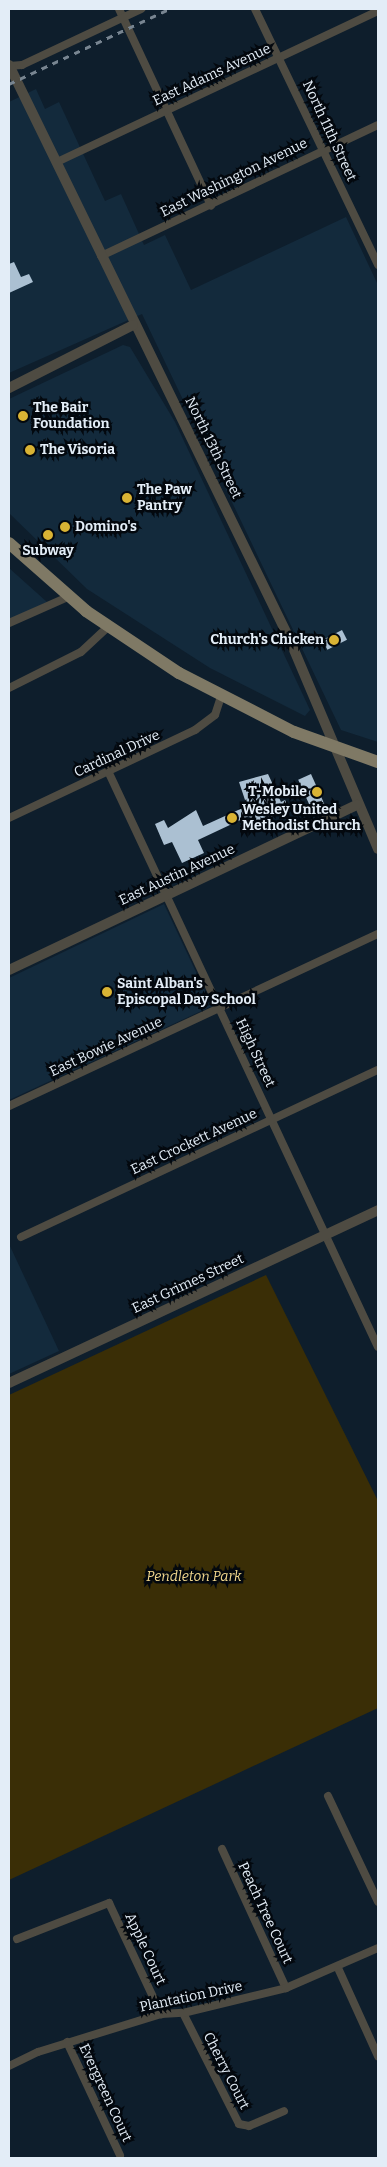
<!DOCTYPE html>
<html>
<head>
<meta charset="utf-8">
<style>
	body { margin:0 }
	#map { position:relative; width:387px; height:2167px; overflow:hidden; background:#0e1e2c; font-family:Bitter,serif }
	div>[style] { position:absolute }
	.built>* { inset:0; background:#132a3c }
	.green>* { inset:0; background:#3a2e06 }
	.building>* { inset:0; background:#abc0d2; transform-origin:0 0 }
	.minor>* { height:8px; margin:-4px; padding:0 4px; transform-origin:4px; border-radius:4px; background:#4e4b42 }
	.tertiary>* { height:10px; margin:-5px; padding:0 5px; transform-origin:5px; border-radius:5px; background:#4e4b42 }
	.primary>* { height:12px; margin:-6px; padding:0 6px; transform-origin:6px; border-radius:6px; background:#7f7965 }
	.rail>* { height:2.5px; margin-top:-1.25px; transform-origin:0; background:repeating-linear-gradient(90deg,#788591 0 6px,transparent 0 12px) }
	.dots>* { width:14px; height:14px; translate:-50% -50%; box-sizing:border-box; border:2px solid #03080e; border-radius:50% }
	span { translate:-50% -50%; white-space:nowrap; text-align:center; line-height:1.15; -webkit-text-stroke:5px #03080e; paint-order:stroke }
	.street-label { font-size:14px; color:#e3edf7 }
	.poi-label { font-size:14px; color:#e3edf7; font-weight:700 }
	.left { translate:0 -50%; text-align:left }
	.right { translate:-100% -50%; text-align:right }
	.park-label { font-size:14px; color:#f1d78d; font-style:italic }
	.frame { position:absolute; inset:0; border:10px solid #e3edf7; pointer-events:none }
</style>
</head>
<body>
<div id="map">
	<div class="built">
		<div style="clip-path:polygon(36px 89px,45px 109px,59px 102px,105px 201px,121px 194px,144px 245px,165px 235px,191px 290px,346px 217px,378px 285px,378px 742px,341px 730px,142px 314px,9px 373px,9px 102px)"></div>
		<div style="clip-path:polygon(123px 345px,130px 347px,175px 422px,310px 710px,305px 716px,210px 668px,87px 589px,9px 513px,9px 399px)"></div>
		<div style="clip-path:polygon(9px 568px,47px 602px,9px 620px)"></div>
		<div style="clip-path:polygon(164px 904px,212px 1006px,9px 1100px,9px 978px)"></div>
		<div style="clip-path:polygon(9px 1244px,59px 1351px,9px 1374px)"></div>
	</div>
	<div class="green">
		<div style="clip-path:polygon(266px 1275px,378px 1501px,378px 1708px,9px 1880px,9px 1395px)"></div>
	</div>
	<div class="building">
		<div style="clip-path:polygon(14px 262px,21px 277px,29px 274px,33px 282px,9px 293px,9px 264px)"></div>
		<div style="left:342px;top:630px;width:11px;height:22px;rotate:63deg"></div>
		<div style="clip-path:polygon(268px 774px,281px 802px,285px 800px,289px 808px,253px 826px,249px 816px,198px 840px,204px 853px,182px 863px,172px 842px,164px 845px,155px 824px,164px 820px,168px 828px,196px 810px,203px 826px,247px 806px,239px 782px)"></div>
		<div style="left:311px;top:774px;width:35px;height:14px;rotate:66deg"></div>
	</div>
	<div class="minor">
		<div style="left:119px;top:9px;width:217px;rotate:64.9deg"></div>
		<div style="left:255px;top:9px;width:284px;rotate:64.3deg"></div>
		<div style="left:9px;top:66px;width:13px;rotate:-4deg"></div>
		<div style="left:22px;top:65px;width:132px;rotate:-25.2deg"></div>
		<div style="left:57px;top:162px;width:355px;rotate:-25.2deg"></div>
		<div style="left:101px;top:256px;width:306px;rotate:-25.3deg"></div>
		<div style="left:9px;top:623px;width:64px;rotate:-23.8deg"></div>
		<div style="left:9px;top:688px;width:80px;rotate:-26.6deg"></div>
		<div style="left:81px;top:652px;width:37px;rotate:-43deg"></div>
		<div style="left:108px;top:771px;width:636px;rotate:64.89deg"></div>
		<div style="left:9px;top:818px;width:206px;rotate:-25.3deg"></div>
		<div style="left:195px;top:730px;width:25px;rotate:-37deg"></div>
		<div style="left:215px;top:715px;width:19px;rotate:-72deg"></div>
		<div style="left:9px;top:1106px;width:407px;rotate:-25deg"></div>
		<div style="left:21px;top:1237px;width:394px;rotate:-25.1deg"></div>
		<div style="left:328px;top:1796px;width:117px;rotate:64.7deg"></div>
		<div style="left:222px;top:1849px;width:153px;rotate:65.3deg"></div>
		<div style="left:17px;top:1939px;width:99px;rotate:-21.4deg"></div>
		<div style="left:109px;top:1903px;width:123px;rotate:64.9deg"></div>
		<div style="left:338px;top:1968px;width:97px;rotate:65.6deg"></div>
		<div style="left:183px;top:2013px;width:124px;rotate:63.2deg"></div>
		<div style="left:239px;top:2124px;width:10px;rotate:11deg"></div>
		<div style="left:249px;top:2126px;width:38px;rotate:-23deg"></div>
		<div style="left:67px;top:2042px;width:125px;rotate:64.9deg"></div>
		<div style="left:9px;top:2066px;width:32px;rotate:-26deg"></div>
		<div style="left:38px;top:2052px;width:129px;rotate:-17.2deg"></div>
		<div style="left:161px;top:2014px;width:22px;rotate:-3deg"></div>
		<div style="left:183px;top:2013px;width:106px;rotate:-13.6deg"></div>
		<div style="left:286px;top:1988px;width:100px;rotate:-23.5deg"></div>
	</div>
	<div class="tertiary">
		<div style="left:9px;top:65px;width:638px;rotate:63.96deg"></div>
		<div style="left:289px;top:638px;width:229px;rotate:67.1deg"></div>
		<div style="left:9px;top:388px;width:139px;rotate:-26.9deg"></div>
		<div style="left:9px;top:970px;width:385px;rotate:-25.4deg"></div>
		<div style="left:9px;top:1383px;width:408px;rotate:-25.1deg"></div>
	</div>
	<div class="primary">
		<div style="left:9px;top:543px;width:103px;rotate:41.4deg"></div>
		<div style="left:86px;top:611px;width:112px;rotate:33.7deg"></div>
		<div style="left:179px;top:673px;width:129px;rotate:27.2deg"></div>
		<div style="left:294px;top:732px;width:89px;rotate:19.7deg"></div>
	</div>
	<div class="rail">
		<div style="left:9px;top:84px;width:177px;rotate:-25.1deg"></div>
	</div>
	<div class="dots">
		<div style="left:23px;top:416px;background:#d9b334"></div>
		<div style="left:30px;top:450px;background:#d9b334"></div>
		<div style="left:127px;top:498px;background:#d9b334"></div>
		<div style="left:65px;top:527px;background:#d9b334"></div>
		<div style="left:48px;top:535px;background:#d9b334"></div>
		<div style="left:334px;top:640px;background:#d9b334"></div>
		<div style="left:317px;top:792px;background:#d9b334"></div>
		<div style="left:232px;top:818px;background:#d9b334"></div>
		<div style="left:107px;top:992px;background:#d9b334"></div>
	</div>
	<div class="street-label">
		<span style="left:212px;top:75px;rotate:-25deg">East Adams Avenue</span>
		<span style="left:329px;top:131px;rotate:65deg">North 11th Street</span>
		<span style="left:234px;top:178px;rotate:-26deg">East Washington Avenue</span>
		<span style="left:213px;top:448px;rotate:64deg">North 13th Street</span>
		<span style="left:117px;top:754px;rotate:-25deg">Cardinal Drive</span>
		<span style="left:177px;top:875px;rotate:-25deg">East Austin Avenue</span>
		<span style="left:106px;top:1047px;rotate:-25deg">East Bowie Avenue</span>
		<span style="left:255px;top:1053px;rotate:65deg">High Street</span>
		<span style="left:194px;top:1142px;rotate:-25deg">East Crockett Avenue</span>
		<span style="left:188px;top:1284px;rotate:-25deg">East Grimes Street</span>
		<span style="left:265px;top:1913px;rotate:65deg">Peach Tree Court</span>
		<span style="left:145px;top:1949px;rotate:65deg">Apple Court</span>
		<span style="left:191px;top:1997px;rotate:-12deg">Plantation Drive</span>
		<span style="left:226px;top:2071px;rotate:63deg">Cherry Court</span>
		<span style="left:105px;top:2093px;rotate:65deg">Evergreen Court</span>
	</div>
	<div class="poi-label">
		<span class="left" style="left:33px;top:416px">The Bair<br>Foundation</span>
		<span class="left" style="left:40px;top:450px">The Visoria</span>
		<span class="left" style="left:137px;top:498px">The Paw<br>Pantry</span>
		<span class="left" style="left:75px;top:527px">Domino's</span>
		<span style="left:48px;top:551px">Subway</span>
		<span class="right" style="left:324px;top:640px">Church's Chicken</span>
		<span class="right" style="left:307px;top:792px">T-Mobile</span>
		<span class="left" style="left:242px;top:818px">Wesley United<br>Methodist Church</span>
		<span class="left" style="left:117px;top:992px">Saint Alban's<br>Episcopal Day School</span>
	</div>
	<div class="park-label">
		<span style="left:194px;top:1577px">Pendleton Park</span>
	</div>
	<div class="frame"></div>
</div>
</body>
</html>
